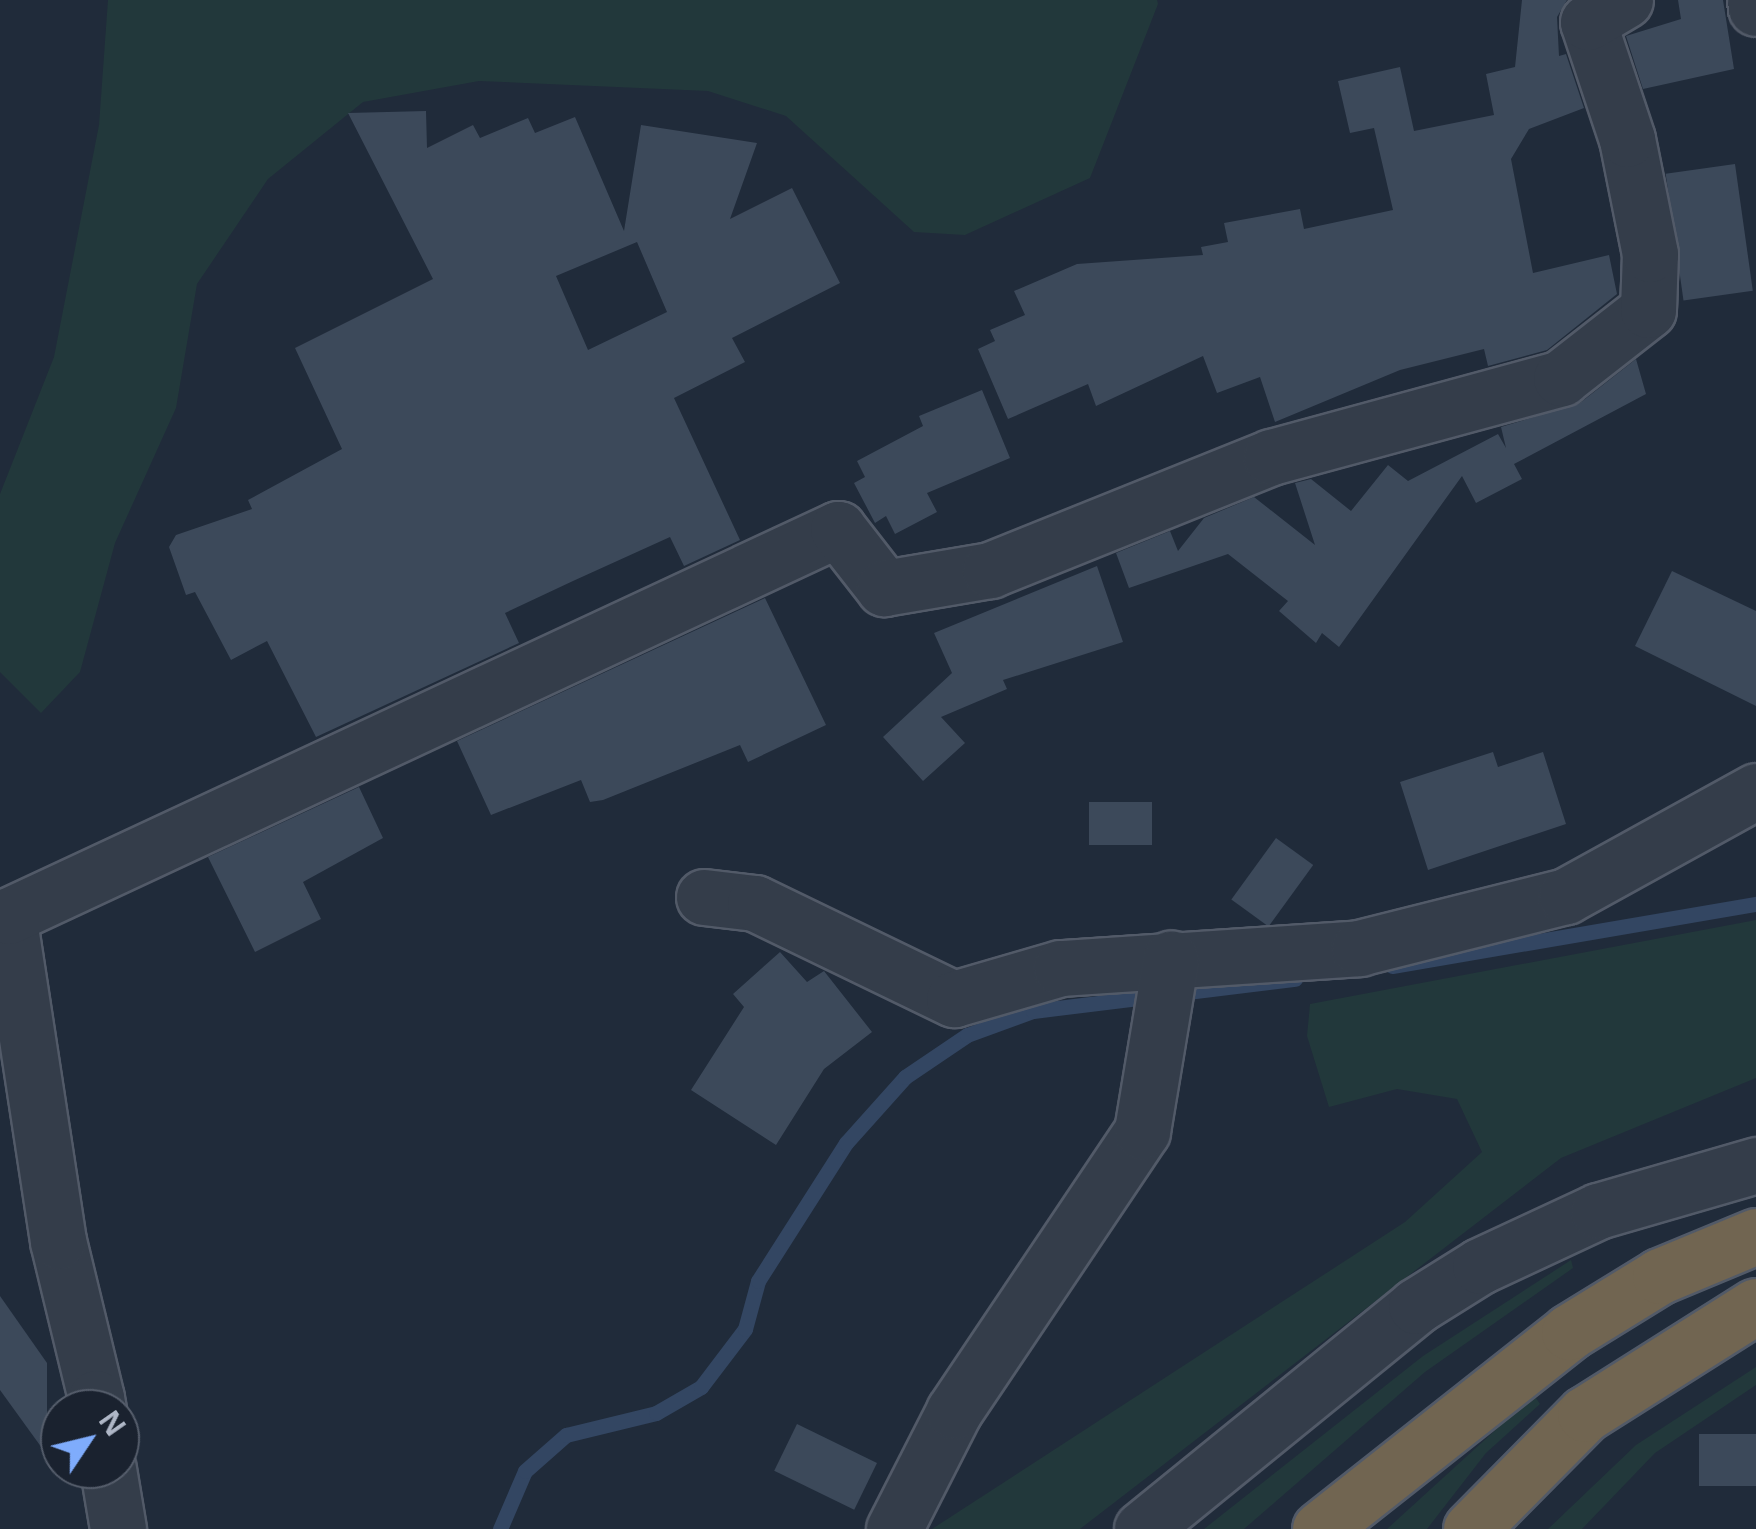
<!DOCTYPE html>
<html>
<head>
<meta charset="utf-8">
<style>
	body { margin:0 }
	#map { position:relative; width:1756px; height:1529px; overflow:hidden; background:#202b3a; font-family:"Noto Sans",sans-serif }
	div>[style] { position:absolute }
	.green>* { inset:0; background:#22383b }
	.stream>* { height:15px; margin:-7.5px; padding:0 7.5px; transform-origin:7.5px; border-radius:7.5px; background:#334662 }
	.building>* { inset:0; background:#3c495a; transform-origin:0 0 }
	.roads { filter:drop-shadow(2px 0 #525a68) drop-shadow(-2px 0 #525a68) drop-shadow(0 2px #525a68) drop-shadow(0 -2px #525a68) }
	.minor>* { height:55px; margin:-27.5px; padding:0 27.5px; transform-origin:27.5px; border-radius:27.5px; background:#343d4a }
	.tertiary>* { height:55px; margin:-27.5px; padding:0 27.5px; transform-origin:27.5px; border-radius:27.5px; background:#343d4a }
	.motorway>* { height:55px; margin:-27.5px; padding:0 27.5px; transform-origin:27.5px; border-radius:27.5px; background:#716551 }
	span { translate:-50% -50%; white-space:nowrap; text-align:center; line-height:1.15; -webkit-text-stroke:10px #1a222f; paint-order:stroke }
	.north { position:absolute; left:40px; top:1389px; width:100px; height:100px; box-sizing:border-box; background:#1a222f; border:2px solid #565e6c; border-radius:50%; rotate:55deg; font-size:28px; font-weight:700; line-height:40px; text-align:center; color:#afb7c7 }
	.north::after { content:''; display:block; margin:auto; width:35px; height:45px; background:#7facfc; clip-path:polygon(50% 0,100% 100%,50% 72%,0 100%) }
</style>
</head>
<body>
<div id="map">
	<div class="green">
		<div style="clip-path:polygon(108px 0,1157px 0,1158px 4px,1090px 178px,965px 235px,914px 232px,786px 116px,708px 91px,479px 81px,363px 102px,268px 179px,197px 284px,176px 408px,115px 543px,80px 672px,41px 713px,0 672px,0 494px,54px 357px,99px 125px)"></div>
		<div style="clip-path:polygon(1756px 920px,1756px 1078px,1561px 1158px,1080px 1529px,932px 1529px,1405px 1222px,1482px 1152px,1457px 1099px,1397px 1089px,1329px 1107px,1307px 1036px,1310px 1004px)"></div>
		<div style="clip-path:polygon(1571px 1260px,1573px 1268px,1425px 1372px,1244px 1529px,1204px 1529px,1423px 1356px)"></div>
		<div style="clip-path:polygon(1756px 1367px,1756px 1385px,1655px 1453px,1582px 1529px,1548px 1529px,1636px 1445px)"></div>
		<div style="clip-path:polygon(1534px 1395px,1540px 1404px,1486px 1453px,1427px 1529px,1387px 1529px)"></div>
	</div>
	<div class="stream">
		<div style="left:1392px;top:966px;width:369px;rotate:-9.7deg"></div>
		<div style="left:500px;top:1529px;width:63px;rotate:-66.7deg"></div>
		<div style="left:525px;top:1471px;width:55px;rotate:-41.3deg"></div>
		<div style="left:566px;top:1435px;width:93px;rotate:-13.7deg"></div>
		<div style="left:656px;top:1413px;width:52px;rotate:-30deg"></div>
		<div style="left:701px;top:1387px;width:73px;rotate:-52.8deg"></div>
		<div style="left:745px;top:1329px;width:50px;rotate:-74.8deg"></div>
		<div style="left:758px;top:1281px;width:164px;rotate:-57.5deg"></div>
		<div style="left:846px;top:1143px;width:89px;rotate:-48.2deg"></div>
		<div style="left:905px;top:1077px;width:75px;rotate:-34.1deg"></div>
		<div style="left:967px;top:1035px;width:70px;rotate:-20deg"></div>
		<div style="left:1033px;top:1011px;width:264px;rotate:-7deg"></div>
	</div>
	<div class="building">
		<div style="clip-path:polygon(1522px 0,1567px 0,1557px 17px,1559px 56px,1566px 54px,1584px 108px,1529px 129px,1511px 159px,1533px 273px,1609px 255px,1617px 294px,1547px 350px,1488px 366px,1484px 349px,1400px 370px,1275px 422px,1260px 377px,1217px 393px,1203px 356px,1096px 406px,1088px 384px,1008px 419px,978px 349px,995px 341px,990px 330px,1025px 315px,1014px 291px,1077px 264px,1203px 255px,1201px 247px,1228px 242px,1224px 223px,1300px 209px,1304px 229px,1393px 210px,1374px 128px,1350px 133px,1338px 81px,1400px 67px,1414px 131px,1494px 115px,1486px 74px,1515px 67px)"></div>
		<div style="clip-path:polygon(1678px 0,1723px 0,1734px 69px,1643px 89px,1626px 36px,1681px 19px)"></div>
		<div style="clip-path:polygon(evenodd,426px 111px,427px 148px,473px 125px,480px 138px,528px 118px,535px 133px,575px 117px,624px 231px,641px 125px,757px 143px,730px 219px,792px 188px,840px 283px,732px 338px,745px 362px,674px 398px,740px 540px,684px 566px,670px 537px,573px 581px,505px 613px,519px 643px,316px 737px,267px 641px,231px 660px,195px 592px,186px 595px,169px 547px,176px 535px,252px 509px,248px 500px,342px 449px,295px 348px,433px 279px,348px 113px,426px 111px,637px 242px,667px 312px,588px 350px,556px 276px,637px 242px)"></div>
		<div style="left:1735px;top:164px;width:128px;height:70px;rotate:82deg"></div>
		<div style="clip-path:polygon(1636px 359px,1646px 394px,1514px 464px,1522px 479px,1476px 503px,1462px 476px,1339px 647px,1322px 633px,1316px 643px,1279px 611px,1288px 601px,1228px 554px,1129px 588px,1116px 553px,1170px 531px,1178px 551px,1204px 518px,1254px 497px,1315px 545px,1295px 483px,1311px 479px,1351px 511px,1388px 465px,1408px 481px,1498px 434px,1506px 448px,1501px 427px,1580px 403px)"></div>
		<div style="clip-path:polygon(982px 390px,1010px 458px,927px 493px,937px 512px,895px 534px,886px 516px,875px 523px,854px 483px,865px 477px,857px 461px,923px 426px,919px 416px)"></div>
		<div style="clip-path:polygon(1097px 566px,1123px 642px,1003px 680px,1007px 689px,941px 717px,965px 743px,923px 781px,883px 737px,952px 673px,934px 633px)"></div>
		<div style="clip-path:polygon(1672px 571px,1756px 611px,1756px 706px,1635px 646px)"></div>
		<div style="clip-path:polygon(765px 598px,826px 725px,748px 762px,740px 745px,603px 800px,590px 802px,581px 780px,491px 815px,457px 741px)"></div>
		<div style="clip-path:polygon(1493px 752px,1498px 767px,1543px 752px,1566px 824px,1428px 870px,1400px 782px)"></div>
		<div style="clip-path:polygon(359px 787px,383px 838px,303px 882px,321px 919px,255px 952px,208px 857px)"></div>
		<div style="left:1152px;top:802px;width:43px;height:63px;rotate:90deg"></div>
		<div style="left:1276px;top:838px;width:46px;height:76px;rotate:36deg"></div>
		<div style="clip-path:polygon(780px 952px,807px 982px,824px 971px,872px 1032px,824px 1069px,776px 1145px,691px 1090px,744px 1007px,733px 994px)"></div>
		<div style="clip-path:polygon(0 1296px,47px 1363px,47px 1455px,0 1390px)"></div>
		<div style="left:797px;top:1424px;width:89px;height:52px;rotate:26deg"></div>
		<div style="left:1756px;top:1434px;width:52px;height:57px;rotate:90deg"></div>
	</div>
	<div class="roads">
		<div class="minor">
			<div style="left:1755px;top:0;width:8px;rotate:83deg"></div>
			<div style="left:704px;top:897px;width:51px;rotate:6.7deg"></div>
			<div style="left:755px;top:903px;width:221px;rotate:25.8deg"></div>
			<div style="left:954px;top:999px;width:111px;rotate:-16.2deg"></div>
			<div style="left:1061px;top:968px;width:299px;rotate:-3.8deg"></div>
			<div style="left:1359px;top:948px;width:213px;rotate:-14.1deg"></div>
			<div style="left:1566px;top:896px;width:217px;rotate:-28.9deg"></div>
			<div style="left:96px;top:1398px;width:162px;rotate:-103.6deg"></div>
			<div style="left:58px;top:1241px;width:329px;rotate:-98.7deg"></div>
			<div style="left:8px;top:916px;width:916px;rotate:-25deg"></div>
			<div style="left:838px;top:529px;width:75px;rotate:52.1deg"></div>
			<div style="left:884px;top:588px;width:108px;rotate:-9.6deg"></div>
			<div style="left:990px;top:570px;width:303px;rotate:-21.9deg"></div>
			<div style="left:1271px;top:457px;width:301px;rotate:-15.2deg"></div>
			<div style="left:1561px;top:378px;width:110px;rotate:-38deg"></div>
			<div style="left:1648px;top:310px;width:56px;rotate:-88deg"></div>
			<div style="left:1650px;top:254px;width:117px;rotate:-101.3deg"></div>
			<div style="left:1627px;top:139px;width:123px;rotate:-108.4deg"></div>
			<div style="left:1588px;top:22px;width:43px;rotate:-30.7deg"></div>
			<div style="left:894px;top:1529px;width:132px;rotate:-63deg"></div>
			<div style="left:954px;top:1411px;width:337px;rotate:-56.1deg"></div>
			<div style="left:1142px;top:1131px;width:175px;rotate:-80.5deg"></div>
			<div style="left:1142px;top:1529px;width:353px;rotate:-39.1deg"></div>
			<div style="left:1416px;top:1306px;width:75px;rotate:-32deg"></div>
			<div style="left:1480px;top:1266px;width:130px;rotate:-25deg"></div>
			<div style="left:1598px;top:1211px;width:165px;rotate:-16.2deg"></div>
		</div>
		<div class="tertiary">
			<div style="left:96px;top:1398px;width:11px;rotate:80deg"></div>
			<div style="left:108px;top:1469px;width:61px;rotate:80.5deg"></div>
		</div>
		<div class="motorway">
			<div style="left:1320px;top:1529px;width:318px;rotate:-38.3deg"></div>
			<div style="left:1569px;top:1332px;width:107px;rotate:-31.6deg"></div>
			<div style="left:1660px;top:1276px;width:104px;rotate:-22.6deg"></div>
			<div style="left:1471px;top:1529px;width:162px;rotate:-45.3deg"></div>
			<div style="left:1585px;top:1414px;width:202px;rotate:-32.3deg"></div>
		</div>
	</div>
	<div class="north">N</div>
</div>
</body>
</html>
